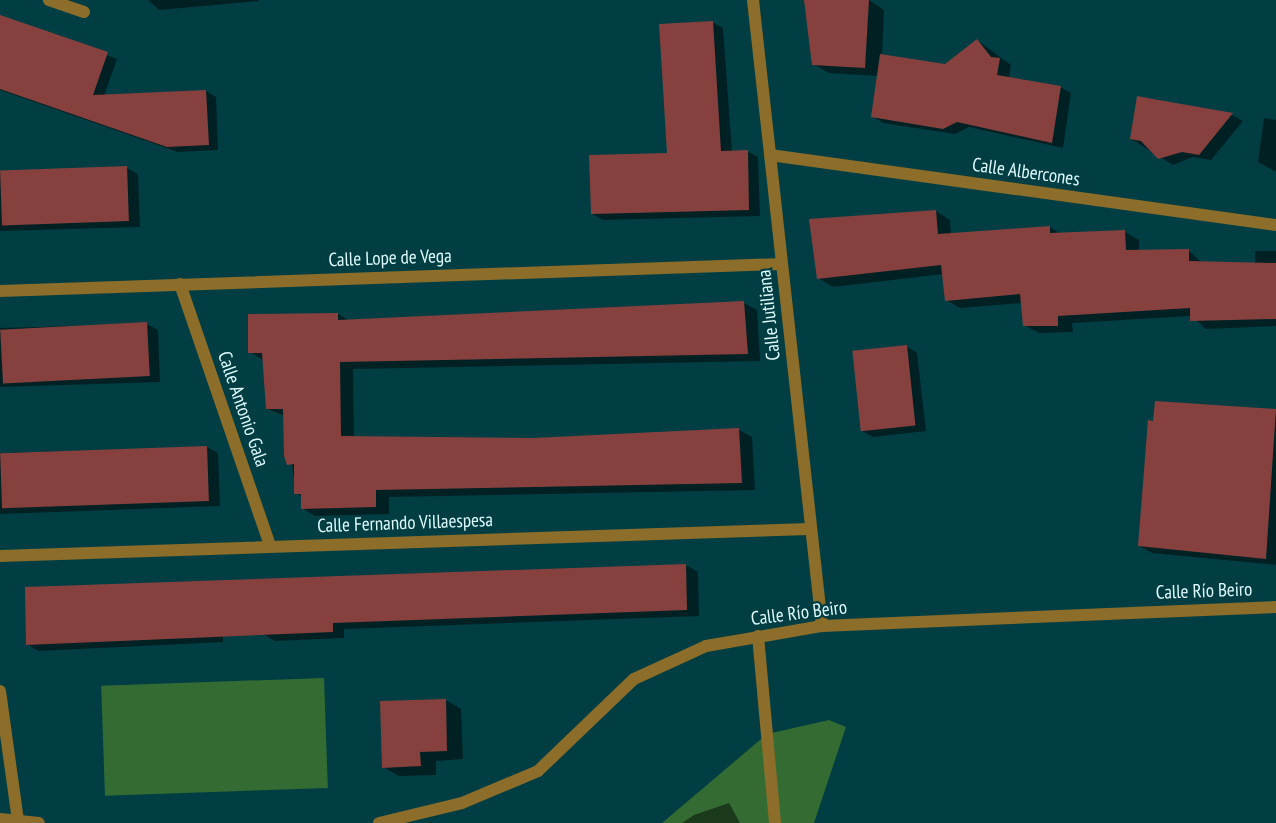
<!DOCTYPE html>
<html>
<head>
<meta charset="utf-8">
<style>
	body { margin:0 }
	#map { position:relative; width:1276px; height:823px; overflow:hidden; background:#003e43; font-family:"PT Sans Narrow",sans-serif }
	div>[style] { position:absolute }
	.green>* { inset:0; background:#336b33; transform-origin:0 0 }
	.shadow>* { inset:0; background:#0007 }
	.building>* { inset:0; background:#86413f; transform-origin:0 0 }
	.service>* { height:12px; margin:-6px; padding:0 6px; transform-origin:6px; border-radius:6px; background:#8c6d29 }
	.minor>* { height:12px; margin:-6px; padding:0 6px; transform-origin:6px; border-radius:6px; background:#8c6d29 }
	.tertiary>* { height:12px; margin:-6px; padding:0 6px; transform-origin:6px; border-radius:6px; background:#8c6d29 }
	span { translate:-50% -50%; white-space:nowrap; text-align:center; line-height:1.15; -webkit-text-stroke:4.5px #003e43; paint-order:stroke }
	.street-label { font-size:19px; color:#dffbfd }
</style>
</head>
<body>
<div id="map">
	<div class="green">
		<div style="left:324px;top:678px;width:110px;height:223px;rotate:88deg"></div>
		<div style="clip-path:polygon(829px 720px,846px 727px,814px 823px,662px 823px,767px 734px)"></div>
	</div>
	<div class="shadow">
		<div style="clip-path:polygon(148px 0,259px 0,259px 1px,159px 10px)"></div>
		<div style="clip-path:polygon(805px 0,869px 0,884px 10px,882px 55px,945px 65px,977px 40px,1011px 65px,1009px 78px,1060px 87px,1071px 93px,1063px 148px,969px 127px,955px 134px,883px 123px,872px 116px,878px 76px,829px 73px,813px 64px)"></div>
		<div style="clip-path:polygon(0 16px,117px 59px,104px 96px,206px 91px,216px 97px,218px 150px,178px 152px,0 90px)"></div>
		<div style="clip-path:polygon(712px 22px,723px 28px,732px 152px,747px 151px,758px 157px,760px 216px,603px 220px,592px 214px,669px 154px)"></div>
		<div style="clip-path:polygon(1138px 97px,1232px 115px,1243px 121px,1211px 160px,1193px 157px,1173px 165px,1131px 139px)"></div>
		<div style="clip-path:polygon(1264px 118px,1276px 120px,1276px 172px,1258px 162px)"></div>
		<div style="clip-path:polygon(127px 168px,138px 174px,140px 227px,0 231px,0 172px)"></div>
		<div style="clip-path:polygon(936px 211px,950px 220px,951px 234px,1050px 227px,1061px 234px,1125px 232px,1139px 240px,1139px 251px,1188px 250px,1202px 263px,1255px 264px,1255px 251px,1276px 251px,1276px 326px,1206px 329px,1191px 316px,1072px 323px,1073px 332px,1039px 333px,1024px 325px,1022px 303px,960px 308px,946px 300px,943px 274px,833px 287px,818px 278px)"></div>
		<div style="clip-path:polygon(744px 303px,757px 310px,760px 361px,353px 369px,354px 437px,533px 439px,739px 430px,752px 437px,755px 490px,389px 497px,389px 514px,315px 516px,302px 508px,302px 497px,296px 493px,285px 416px,267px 409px,263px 360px,250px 352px,338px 314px,350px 321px)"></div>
		<div style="clip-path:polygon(147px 324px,158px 330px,160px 382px,0 387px,0 328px)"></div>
		<div style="clip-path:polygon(906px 346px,917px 353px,926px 431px,873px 437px,862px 431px)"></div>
		<div style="clip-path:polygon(1156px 402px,1276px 414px,1276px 565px,1152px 553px,1139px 546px)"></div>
		<div style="clip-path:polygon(207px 447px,218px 453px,220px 506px,0 514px,0 453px)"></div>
		<div style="clip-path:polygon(686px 565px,698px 572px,699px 616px,344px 629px,344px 638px,275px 641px,263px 634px,263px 580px)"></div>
		<div style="clip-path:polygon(222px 588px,223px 642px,38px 651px,27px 644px)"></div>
		<div style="clip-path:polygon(446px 700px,461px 709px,463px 759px,436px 761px,436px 775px,399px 776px,383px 767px)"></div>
		<div style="clip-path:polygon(729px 803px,740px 823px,682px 823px,694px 815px)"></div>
	</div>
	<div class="building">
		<div style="clip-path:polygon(804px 0,869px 0,865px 68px,812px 65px)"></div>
		<div style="clip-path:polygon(0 15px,108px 52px,93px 95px,206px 90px,209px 145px,167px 147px,0 89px)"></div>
		<div style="clip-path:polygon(713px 21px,721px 151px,748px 150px,749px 210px,591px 214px,589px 155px,667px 153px,659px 24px)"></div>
		<div style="clip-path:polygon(977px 39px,991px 57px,1000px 58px,997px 75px,1061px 86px,1052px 143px,957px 122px,943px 129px,871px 117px,880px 54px,945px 64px)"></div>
		<div style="clip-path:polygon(1137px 96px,1153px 99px,1233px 113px,1199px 155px,1182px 152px,1158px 159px,1141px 141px,1130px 139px)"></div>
		<div style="left:127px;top:166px;width:55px;height:127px;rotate:88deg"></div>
		<div style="clip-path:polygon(936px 210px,938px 234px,1050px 226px,1050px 233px,1125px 230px,1126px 250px,1189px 249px,1189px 261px,1276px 263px,1276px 319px,1190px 321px,1190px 308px,1058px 316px,1058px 326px,1023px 326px,1020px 294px,945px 301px,941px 265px,817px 279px,809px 219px)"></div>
		<div style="clip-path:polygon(744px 301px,748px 354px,340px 362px,341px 436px,533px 438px,739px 428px,742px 483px,376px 490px,376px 507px,301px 509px,301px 494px,294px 494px,294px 464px,287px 465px,284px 456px,283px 409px,266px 409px,262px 353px,248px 353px,248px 314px,338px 313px,338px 320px)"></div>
		<div style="left:147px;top:322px;width:54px;height:147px;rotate:87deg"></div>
		<div style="left:907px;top:345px;width:81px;height:55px;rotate:84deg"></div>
		<div style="clip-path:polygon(1155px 401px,1276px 409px,1266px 559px,1138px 546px,1148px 420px,1153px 421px)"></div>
		<div style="left:207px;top:446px;width:55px;height:207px;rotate:88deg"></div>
		<div style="clip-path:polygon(686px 564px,687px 610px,333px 623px,333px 632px,26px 645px,25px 587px)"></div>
		<div style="clip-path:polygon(446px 699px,447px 751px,420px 752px,421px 766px,382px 768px,380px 701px)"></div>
	</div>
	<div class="service">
		<div style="left:758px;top:636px;width:188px;rotate:84.8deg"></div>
	</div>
	<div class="minor">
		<div style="left:49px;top:0;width:37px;rotate:19deg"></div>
		<div style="left:753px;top:0;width:630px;rotate:83.71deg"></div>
		<div style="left:770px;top:155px;width:511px;rotate:7.88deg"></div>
		<div style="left:180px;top:284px;width:277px;rotate:71deg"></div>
		<div style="left:0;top:291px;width:782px;rotate:-1.98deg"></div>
		<div style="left:0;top:556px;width:810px;rotate:-1.91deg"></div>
		<div style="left:0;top:691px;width:131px;rotate:82.1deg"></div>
	</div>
	<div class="tertiary">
		<div style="left:0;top:819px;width:39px;rotate:6deg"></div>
		<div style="left:379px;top:823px;width:85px;rotate:-13.5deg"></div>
		<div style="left:462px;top:803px;width:82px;rotate:-22.8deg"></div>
		<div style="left:538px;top:771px;width:133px;rotate:-43.8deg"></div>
		<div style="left:634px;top:679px;width:79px;rotate:-24.6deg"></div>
		<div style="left:706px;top:646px;width:118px;rotate:-9.8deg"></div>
		<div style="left:822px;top:626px;width:454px;rotate:-2.4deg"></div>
	</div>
	<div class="street-label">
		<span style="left:1026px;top:172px;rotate:8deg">Calle Albercones</span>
		<span style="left:390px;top:258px;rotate:-2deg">Calle Lope de Vega</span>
		<span style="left:769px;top:315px;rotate:-96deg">Calle Jutiliana</span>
		<span style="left:243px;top:409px;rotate:71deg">Calle Antonio Gala</span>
		<span style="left:405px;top:523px;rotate:-2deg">Calle Fernando Villaespesa</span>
		<span style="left:1204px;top:591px;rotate:-2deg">Calle Río Beiro</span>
		<span style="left:799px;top:613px;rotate:-7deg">Calle Río Beiro</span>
	</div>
</div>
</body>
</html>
